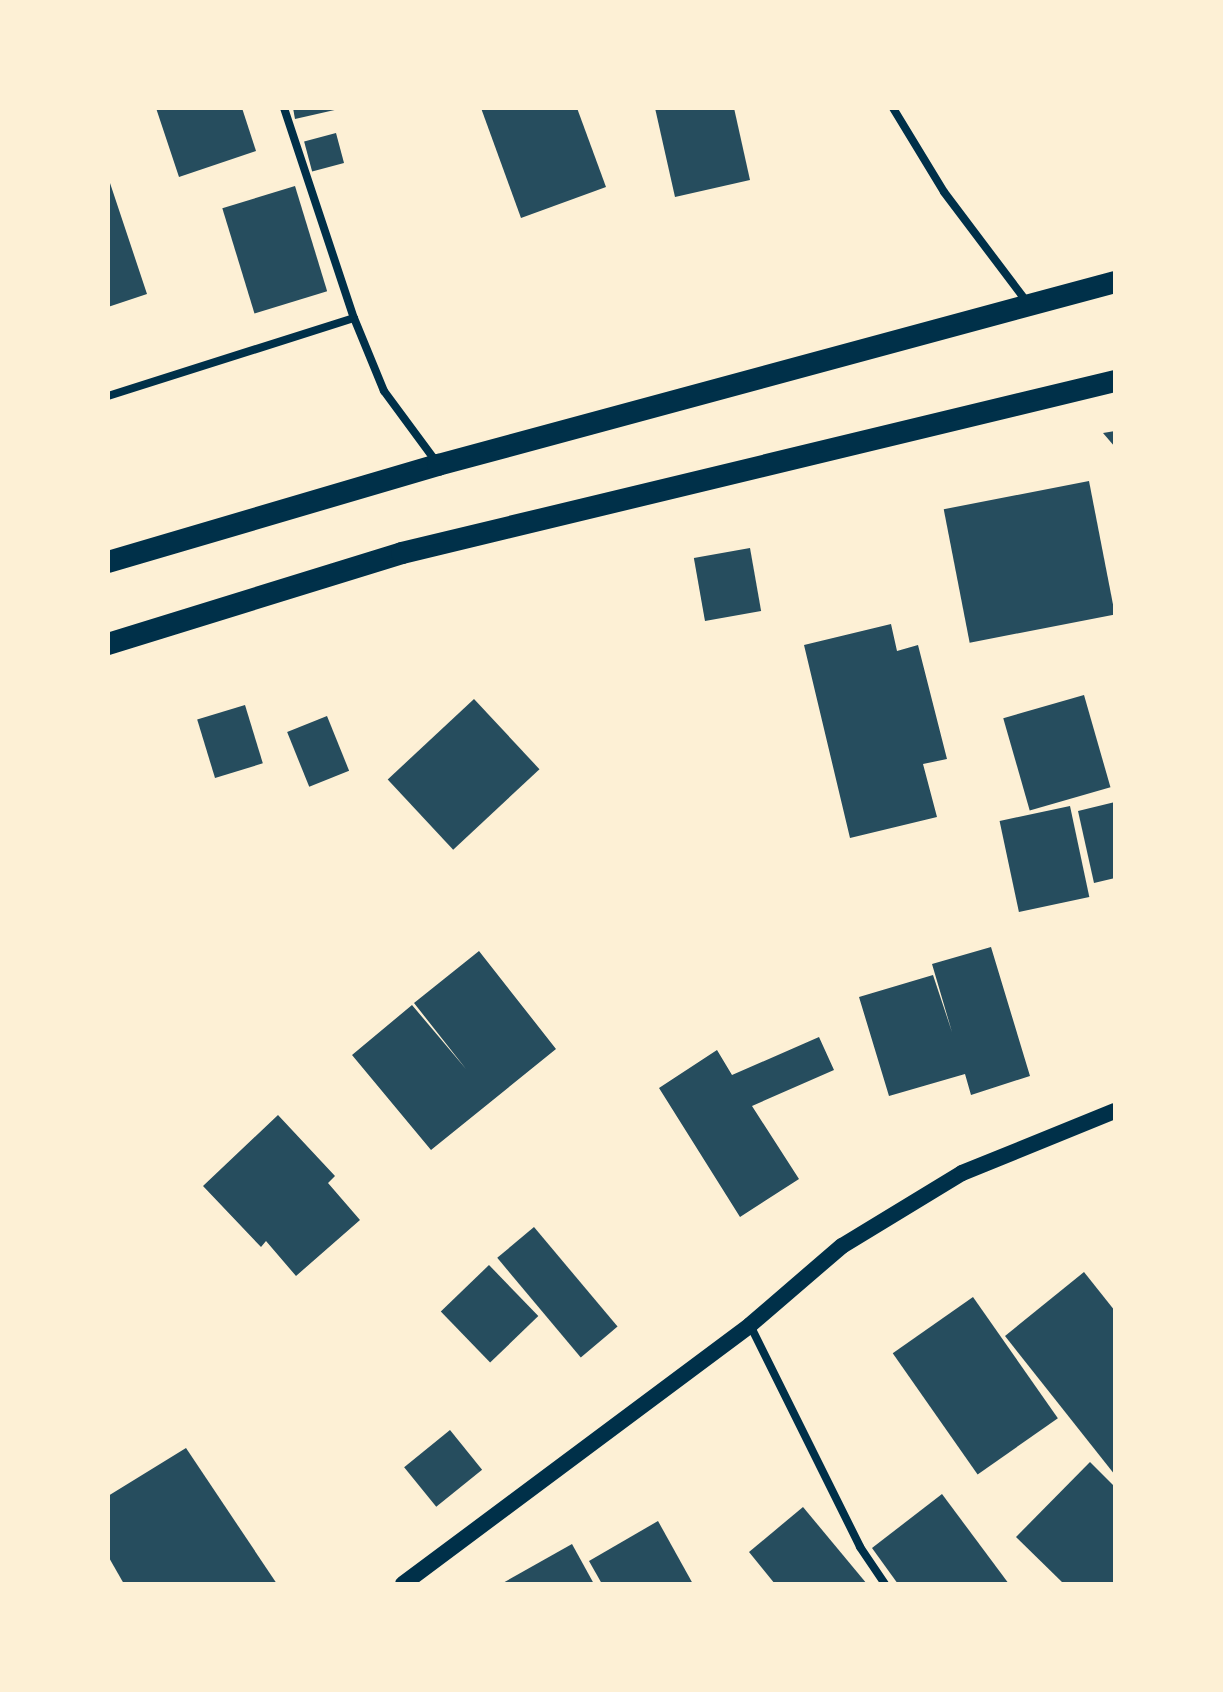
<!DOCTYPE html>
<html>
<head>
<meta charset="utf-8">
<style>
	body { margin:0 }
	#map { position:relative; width:1223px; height:1692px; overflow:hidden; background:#fdf0d5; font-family:Montserrat,sans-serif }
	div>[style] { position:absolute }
	.building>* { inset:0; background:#264d5e; transform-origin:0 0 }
	.minor>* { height:8px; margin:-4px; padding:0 4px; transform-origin:4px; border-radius:4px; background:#003049 }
	.secondary>* { height:16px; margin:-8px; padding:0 8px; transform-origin:8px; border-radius:8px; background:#003049 }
	.trunk>* { height:22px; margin:-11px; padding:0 11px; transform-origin:11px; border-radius:11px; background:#003049 }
	span { translate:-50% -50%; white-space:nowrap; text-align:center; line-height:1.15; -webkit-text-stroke:6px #fdf0d5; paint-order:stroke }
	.frame { position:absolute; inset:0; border:110px solid #fdf0d5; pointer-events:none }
</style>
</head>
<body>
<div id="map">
	<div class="building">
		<div style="clip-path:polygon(156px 108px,242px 108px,256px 151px,179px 177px)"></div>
		<div style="clip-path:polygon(293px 108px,339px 108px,339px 109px,295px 119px)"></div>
		<div style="clip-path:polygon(481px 108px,577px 108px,606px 187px,521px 218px)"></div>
		<div style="clip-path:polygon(655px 108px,734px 108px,750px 180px,675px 197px)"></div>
		<div style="left:336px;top:133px;width:31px;height:33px;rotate:75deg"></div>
		<div style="clip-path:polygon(108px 177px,147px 294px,108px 307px)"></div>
		<div style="left:295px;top:186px;width:110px;height:76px;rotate:73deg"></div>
		<div style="clip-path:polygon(1115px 431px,1115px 447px,1103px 433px)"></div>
		<div style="left:1089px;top:481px;width:136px;height:148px;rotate:79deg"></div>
		<div style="left:750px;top:548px;width:64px;height:57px;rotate:80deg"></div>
		<div style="clip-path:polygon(891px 624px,897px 651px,918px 645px,947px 759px,923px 764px,937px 817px,850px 838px,804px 645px)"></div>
		<div style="left:1084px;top:695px;width:96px;height:84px;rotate:74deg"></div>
		<div style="left:474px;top:699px;width:96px;height:118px;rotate:47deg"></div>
		<div style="left:245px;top:705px;width:61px;height:50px;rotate:73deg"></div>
		<div style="left:327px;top:716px;width:59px;height:43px;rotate:68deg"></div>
		<div style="clip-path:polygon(1115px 802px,1115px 878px,1094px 883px,1078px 811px)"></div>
		<div style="left:1070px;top:806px;width:93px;height:72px;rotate:78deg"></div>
		<div style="clip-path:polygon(991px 947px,1030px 1076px,971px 1095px,965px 1074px,889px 1096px,859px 997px,933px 975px,952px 1032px,932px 964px)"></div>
		<div style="clip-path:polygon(479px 951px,556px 1049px,431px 1150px,352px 1055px,412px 1005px,466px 1069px,414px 1003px)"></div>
		<div style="clip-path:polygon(819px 1037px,834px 1070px,752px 1106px,799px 1179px,740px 1217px,659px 1088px,717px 1050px,732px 1075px)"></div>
		<div style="clip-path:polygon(278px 1115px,335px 1176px,328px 1183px,360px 1220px,296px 1276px,266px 1241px,261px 1247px,203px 1186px)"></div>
		<div style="left:534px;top:1227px;width:130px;height:48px;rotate:50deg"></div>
		<div style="left:489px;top:1265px;width:71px;height:67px;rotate:46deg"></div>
		<div style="clip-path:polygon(1084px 1272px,1115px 1311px,1115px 1475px,1005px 1336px)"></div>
		<div style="left:973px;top:1297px;width:148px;height:98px;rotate:55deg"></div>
		<div style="left:450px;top:1430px;width:51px;height:59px;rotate:51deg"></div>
		<div style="clip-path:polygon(186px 1448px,277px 1584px,124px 1584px,108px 1556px,108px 1496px)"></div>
		<div style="clip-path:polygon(1090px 1462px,1115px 1487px,1115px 1584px,1064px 1584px,1016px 1537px)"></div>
		<div style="clip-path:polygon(942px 1494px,1009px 1584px,898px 1584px,872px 1548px)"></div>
		<div style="clip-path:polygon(803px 1507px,867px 1584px,775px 1584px,749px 1552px)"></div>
		<div style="clip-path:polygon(658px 1521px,693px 1584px,602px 1584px,589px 1561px)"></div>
		<div style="clip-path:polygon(572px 1544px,594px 1584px,501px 1584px)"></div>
	</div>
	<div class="minor">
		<div style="left:284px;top:108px;width:221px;rotate:71.6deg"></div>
		<div style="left:893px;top:108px;width:98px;rotate:58.7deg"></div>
		<div style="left:944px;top:192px;width:138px;rotate:53deg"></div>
		<div style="left:108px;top:396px;width:258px;rotate:-17.6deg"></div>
		<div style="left:354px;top:318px;width:79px;rotate:67.7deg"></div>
		<div style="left:384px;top:391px;width:89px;rotate:53.6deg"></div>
		<div style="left:750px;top:1325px;width:248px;rotate:63.6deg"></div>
		<div style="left:860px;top:1547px;width:45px;rotate:56deg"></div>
	</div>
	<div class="secondary">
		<div style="left:403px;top:1584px;width:433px;rotate:-36.7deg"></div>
		<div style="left:750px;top:1325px;width:121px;rotate:-40.7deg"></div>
		<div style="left:842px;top:1246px;width:140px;rotate:-31.3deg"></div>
		<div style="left:962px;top:1173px;width:165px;rotate:-22.1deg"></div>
	</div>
	<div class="trunk">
		<div style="left:108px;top:562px;width:344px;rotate:-16.4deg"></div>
		<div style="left:438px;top:465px;width:701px;rotate:-15.13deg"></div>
		<div style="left:108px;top:644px;width:308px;rotate:-17.2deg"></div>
		<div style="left:402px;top:553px;width:733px;rotate:-13.56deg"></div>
	</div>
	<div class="frame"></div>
</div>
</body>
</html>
